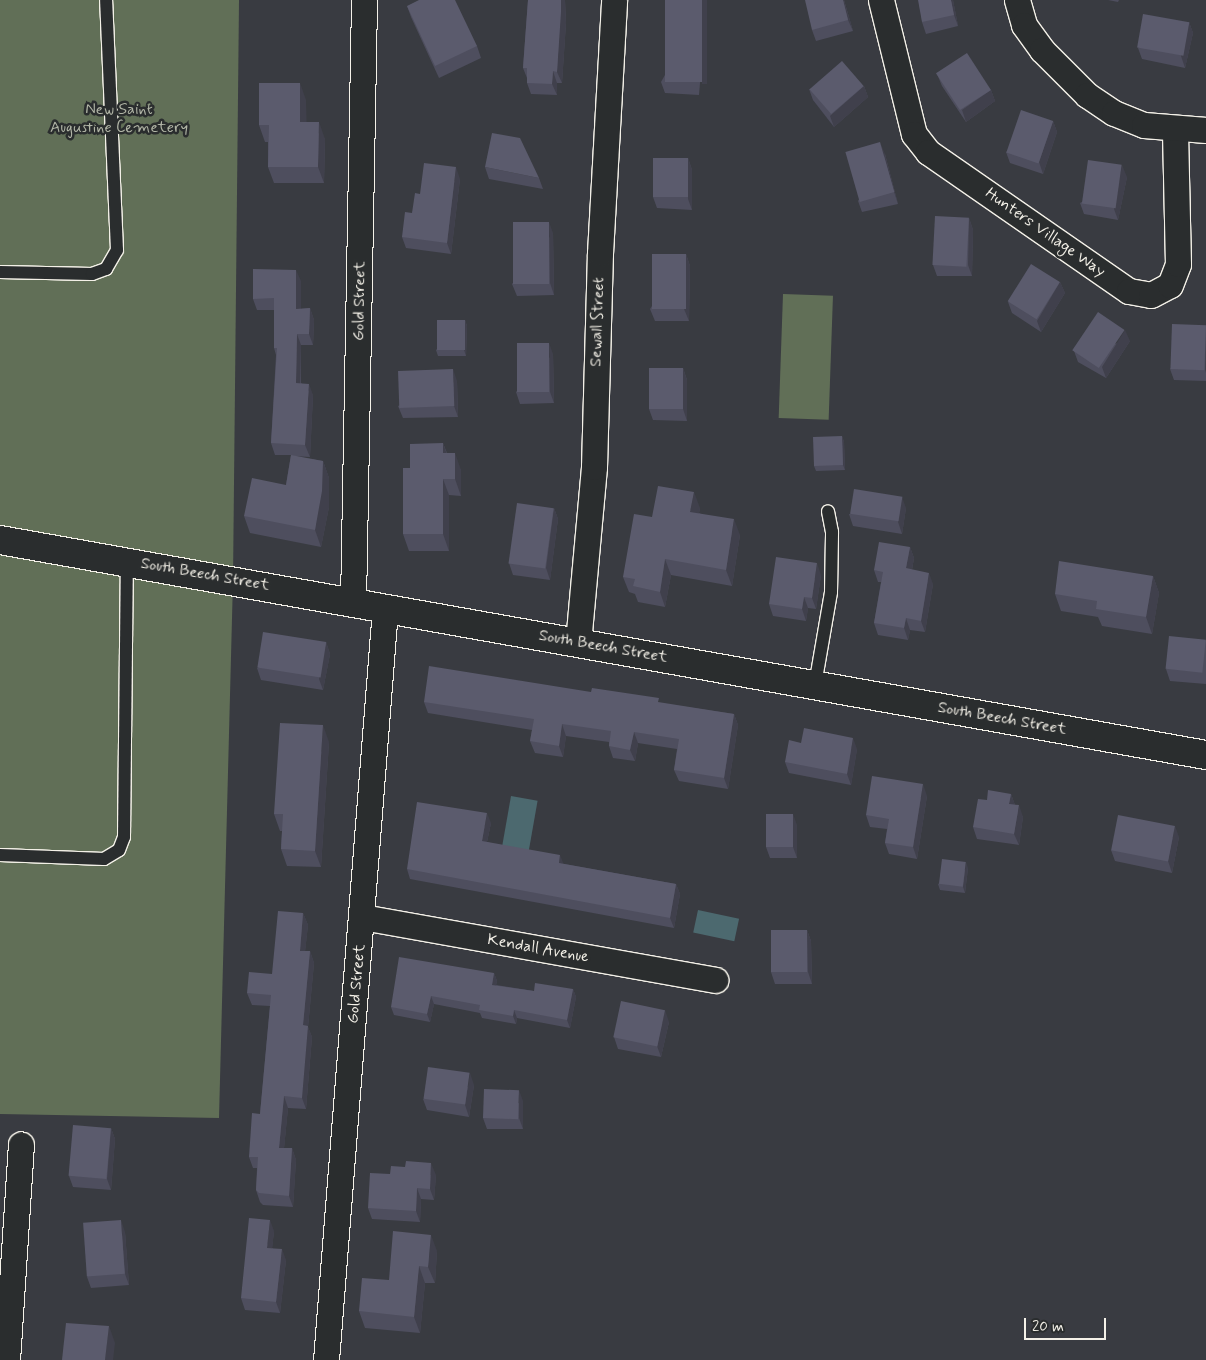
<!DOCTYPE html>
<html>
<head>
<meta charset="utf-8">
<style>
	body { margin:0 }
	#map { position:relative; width:1206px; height:1360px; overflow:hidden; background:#393b41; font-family:Mynerve,sans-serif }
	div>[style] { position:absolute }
	.green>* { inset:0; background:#616f57; transform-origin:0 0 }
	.water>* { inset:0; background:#4c696f; transform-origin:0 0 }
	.roads { filter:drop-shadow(1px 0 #f4f1e8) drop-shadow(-1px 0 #f4f1e8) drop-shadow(0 1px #f4f1e8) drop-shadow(0 -1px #f4f1e8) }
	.service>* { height:12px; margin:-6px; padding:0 6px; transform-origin:6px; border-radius:6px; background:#2a2d2e }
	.minor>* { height:25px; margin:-12.5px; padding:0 12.5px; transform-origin:12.5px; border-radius:12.5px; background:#2a2d2e }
	.tertiary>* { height:28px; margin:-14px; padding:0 14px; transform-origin:14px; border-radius:14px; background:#2a2d2e }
	.wall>* { inset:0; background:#4e4e5e }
	.shaded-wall>* { inset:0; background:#40404c; transform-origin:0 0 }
	.building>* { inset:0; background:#5b5b6d; transform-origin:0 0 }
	span { translate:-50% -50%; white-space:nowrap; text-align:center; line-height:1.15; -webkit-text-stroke:5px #2a2d2e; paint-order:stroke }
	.park-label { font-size:16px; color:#b2b6a7 }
	.street-label { font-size:16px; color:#f4f1e8 }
	.scale { position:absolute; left:1024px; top:1318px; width:82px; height:22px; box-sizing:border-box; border:2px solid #f4f1e8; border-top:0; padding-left:6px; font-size:15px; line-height:18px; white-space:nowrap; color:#f4f1e8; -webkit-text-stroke:4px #2a2d2e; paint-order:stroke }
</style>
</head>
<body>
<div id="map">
	<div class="green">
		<div style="clip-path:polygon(0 0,239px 0,233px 580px,219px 1118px,0 1114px)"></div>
		<div style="left:783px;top:294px;width:50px;height:124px;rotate:2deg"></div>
	</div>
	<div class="water">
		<div style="left:511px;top:796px;width:27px;height:53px;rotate:10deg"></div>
		<div style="left:698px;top:910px;width:42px;height:23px;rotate:12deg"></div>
	</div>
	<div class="roads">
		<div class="service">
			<div style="left:0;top:272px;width:92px;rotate:1.2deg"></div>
			<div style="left:92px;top:274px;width:15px;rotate:-20deg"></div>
			<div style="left:106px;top:269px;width:22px;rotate:-60deg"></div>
			<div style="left:117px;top:250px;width:250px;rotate:-92.5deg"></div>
			<div style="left:815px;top:685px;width:94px;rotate:-80.2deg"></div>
			<div style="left:831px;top:592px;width:60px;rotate:-89deg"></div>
			<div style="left:832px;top:532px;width:21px;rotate:-101deg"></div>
			<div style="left:0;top:855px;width:104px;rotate:2.2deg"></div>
			<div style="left:104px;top:859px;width:17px;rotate:-31deg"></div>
			<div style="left:119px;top:850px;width:14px;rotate:-69deg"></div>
			<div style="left:124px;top:837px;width:275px;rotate:-89.4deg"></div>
		</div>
		<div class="minor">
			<div style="left:881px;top:0;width:138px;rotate:76.2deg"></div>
			<div style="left:914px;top:134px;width:23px;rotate:52deg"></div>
			<div style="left:928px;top:152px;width:244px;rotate:34.7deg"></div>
			<div style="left:1129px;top:291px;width:22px;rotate:10deg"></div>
			<div style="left:1151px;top:295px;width:21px;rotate:-28deg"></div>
			<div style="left:1170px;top:285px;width:22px;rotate:-69deg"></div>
			<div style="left:1178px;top:264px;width:134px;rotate:-91.3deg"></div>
			<div style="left:1017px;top:0;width:26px;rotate:74deg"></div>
			<div style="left:1024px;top:25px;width:31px;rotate:54deg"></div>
			<div style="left:1042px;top:50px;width:64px;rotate:45deg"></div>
			<div style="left:1087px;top:95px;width:32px;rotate:34deg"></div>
			<div style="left:1114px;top:113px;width:32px;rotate:22deg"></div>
			<div style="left:1144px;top:125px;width:62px;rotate:4.6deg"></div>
			<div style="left:353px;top:602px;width:602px;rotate:-88.95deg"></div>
			<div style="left:578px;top:643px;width:177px;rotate:-84.8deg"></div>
			<div style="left:594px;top:467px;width:214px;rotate:-88.4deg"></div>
			<div style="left:600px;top:253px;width:253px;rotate:-86.8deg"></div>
			<div style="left:362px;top:917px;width:359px;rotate:10.1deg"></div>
			<div style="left:7px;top:1360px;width:216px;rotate:-86.3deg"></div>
			<div style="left:326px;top:1360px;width:754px;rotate:-85.51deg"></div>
		</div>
		<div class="tertiary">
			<div style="left:0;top:540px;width:1225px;rotate:10.11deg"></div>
		</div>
	</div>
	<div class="wall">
		<div style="clip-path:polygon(528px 0,565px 0,566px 23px,562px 83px,557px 83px,557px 95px,531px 94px,527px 83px,527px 78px,523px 68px)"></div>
		<div style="clip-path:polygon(707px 0,699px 95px,665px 93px,661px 82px)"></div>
		<div style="clip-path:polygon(844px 0,853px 31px,816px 41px,812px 30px)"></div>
		<div style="clip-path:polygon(953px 0,958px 26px,926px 34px,922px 22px)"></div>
		<div style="clip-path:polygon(1108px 0,1119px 0,1118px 2px)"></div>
		<div style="clip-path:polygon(407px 6px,477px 46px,481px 58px,439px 78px,411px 17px)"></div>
		<div style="clip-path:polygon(1189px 22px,1193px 33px,1185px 68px,1142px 59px,1138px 48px)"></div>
		<div style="clip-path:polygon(937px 74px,991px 90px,995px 101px,966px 122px,942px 86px)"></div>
		<div style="clip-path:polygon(864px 86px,868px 97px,834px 127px,813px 100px,809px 89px)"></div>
		<div style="clip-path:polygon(306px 100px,306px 122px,325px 139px,324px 183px,274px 183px,268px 167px,268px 142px,265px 142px,259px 125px)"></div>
		<div style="clip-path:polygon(1053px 121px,1057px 132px,1043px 174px,1010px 163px,1006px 152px)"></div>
		<div style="clip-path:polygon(885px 154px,898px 204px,862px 212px,858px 201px)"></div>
		<div style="clip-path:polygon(688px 158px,692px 170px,692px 210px,657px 208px,653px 197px)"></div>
		<div style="clip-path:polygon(485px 167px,539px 178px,543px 189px,489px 179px)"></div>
		<div style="clip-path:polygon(1127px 177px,1118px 220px,1084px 214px,1080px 203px)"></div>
		<div style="clip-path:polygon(460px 179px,451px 254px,406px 248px,402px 237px,420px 194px)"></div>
		<div style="clip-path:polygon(969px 218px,973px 230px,972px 276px,937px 276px,933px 265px)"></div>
		<div style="clip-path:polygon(553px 233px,554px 295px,517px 296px,512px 284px)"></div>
		<div style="clip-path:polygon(686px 254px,690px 266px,689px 321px,655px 321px,650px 309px)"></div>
		<div style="clip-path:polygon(301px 281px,301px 309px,310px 308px,314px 320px,313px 345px,301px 345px,301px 383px,313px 395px,310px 457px,292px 456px,323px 461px,329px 478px,329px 507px,321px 547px,250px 533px,244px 516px,286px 485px,291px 455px,275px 455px,271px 443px,276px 355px,274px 348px,274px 310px,257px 310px,253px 299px)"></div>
		<div style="clip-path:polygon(1060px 282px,1065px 293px,1041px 332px,1012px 313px,1008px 302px)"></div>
		<div style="clip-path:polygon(465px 320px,467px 326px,466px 356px,438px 356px,436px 350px)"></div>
		<div style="clip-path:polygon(1206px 326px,1206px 381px,1174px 380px,1170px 369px)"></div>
		<div style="clip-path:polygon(1130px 341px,1106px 378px,1078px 362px,1074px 351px)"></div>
		<div style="clip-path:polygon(553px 354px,554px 403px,520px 404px,516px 392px)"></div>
		<div style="clip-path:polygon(683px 368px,687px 380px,687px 421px,653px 420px,649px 409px)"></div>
		<div style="clip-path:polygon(457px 381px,458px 417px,403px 418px,398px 406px)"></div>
		<div style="clip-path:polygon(842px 436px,844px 442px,845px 470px,816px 471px,814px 466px)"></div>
		<div style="clip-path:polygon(443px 443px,447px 453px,461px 470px,461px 496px,449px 495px,449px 551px,409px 551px,403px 534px,410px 468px)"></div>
		<div style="clip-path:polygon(554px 508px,558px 519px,550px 580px,513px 575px,509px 563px)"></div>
		<div style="clip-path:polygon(700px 508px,699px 513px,740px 535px,732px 586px,671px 575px,665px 607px,638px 602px,635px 594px,629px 592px,623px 577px,652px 517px)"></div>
		<div style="clip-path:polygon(906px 508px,902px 534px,853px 526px,849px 514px)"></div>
		<div style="clip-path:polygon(910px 547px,914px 558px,912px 570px,933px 584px,925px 632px,910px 630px,908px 640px,878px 635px,874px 623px,881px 582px,878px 582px,874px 570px)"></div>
		<div style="clip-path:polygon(821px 575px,816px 609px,808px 608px,806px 621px,773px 616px,769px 604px)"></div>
		<div style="clip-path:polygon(1153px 576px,1159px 593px,1152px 634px,1102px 626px,1098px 617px,1061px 611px,1055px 594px)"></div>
		<div style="clip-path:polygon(1206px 640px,1206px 684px,1170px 681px,1166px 669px)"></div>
		<div style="clip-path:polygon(326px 642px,330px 654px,323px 690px,261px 680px,257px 668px)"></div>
		<div style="clip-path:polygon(424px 702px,660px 703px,734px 714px,738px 725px,728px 789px,679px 781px,674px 770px,677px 749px,638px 743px,635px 761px,613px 758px,609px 746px,609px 742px,566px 736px,563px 757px,535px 753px,530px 741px,532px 730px,428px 713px)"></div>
		<div style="clip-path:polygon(329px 742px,321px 867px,287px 866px,281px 849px,282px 831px,280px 831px,274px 814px)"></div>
		<div style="clip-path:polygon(801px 743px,857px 749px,851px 785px,789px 773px,785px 762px)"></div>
		<div style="clip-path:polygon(1011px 794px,1015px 805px,1023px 817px,1019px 845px,977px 839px,973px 827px,987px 800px)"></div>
		<div style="clip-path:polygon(927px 796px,917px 859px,889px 854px,885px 843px,887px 829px,870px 827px,866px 815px)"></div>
		<div style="clip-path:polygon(491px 823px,487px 842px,564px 864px,676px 884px,680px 894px,674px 928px,410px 879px,407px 869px)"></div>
		<div style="clip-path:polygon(797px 825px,797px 858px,770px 858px,766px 847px)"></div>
		<div style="clip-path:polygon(1179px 837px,1172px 873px,1115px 861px,1111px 850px)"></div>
		<div style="clip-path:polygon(968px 868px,965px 893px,940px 890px,938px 884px)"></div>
		<div style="clip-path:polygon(303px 913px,308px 925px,305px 951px,310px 951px,314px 963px,308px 1027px,312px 1037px,306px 1109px,288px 1108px,284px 1148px,292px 1148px,296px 1160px,293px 1207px,263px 1205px,260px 1202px,256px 1190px,257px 1168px,253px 1168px,249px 1157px,260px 1114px,270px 1006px,252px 1005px,247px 993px,272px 974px)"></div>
		<div style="clip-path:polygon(807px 930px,811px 941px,812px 984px,775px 984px,771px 972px)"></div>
		<div style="clip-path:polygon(494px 973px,497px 981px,496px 985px,534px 991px,573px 989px,576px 997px,570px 1028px,517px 1018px,516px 1024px,482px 1018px,480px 1013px,434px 1004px,430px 1022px,394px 1015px,391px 1007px)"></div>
		<div style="clip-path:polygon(669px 1022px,661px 1057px,618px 1049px,614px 1037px)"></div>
		<div style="clip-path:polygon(474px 1085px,469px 1117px,427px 1110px,423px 1099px)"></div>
		<div style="clip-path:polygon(523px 1101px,523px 1129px,487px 1129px,483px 1118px)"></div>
		<div style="clip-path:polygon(111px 1128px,115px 1139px,111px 1190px,73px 1187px,69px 1176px)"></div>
		<div style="clip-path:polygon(390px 1174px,436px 1175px,434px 1200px,421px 1199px,420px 1222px,372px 1219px,368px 1208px)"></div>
		<div style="clip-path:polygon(274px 1231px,272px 1248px,286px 1260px,280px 1313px,245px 1310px,241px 1298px)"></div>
		<div style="clip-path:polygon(125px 1232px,129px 1285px,91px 1288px,87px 1277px)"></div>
		<div style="clip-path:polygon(437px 1251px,435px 1283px,425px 1283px,420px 1333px,365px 1328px,359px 1311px,389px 1280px)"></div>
	</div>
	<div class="shaded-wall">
		<div style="clip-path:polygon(561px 0,565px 0,566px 23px,562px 83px,557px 72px)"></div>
		<div style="left:702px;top:0;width:5px;height:84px"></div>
		<div style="clip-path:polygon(843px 0,844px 0,853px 31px,848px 20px)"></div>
		<div style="clip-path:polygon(951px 0,953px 0,958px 26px,954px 15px)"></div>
		<div style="clip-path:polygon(1189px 22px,1193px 33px,1185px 68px,1181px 56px)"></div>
		<div style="clip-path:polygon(553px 71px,557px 83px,557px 95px,552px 84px)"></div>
		<div style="clip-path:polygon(300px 83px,306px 100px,307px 139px,300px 122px)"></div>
		<div style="clip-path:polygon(864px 86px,868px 97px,834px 127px,830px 116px)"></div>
		<div style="clip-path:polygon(991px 90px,995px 101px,966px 122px,962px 110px)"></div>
		<div style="clip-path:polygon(1053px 121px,1057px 132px,1043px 174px,1039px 162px)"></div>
		<div style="clip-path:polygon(319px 122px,325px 139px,324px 183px,318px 167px)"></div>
		<div style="clip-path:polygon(880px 142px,885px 154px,898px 204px,894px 192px)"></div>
		<div style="clip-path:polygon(688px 158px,692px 170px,692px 210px,688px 199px)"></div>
		<div style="clip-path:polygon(1122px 165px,1127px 177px,1118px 220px,1114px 209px)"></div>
		<div style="clip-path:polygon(456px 167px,460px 179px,451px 254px,447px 243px)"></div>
		<div style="clip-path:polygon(969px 218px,973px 230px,972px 276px,968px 265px)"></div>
		<div style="clip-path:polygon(549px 222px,553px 233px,554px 295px,550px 283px)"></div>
		<div style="clip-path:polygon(686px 254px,690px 266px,689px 321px,684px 309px)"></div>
		<div style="clip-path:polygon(296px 270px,301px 281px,301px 320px,296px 309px)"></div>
		<div style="clip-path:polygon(1060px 282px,1065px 293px,1041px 332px,1037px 321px)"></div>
		<div style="clip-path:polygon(310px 308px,314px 320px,313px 345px,309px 334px)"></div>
		<div style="clip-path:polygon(465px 320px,467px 326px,466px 356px,464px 350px)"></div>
		<div style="clip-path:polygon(1206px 325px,1206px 373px,1205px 370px)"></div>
		<div style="clip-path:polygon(1125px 330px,1130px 341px,1106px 378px,1102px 367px)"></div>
		<div style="clip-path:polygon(297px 334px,301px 345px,300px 395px,296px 383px)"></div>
		<div style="clip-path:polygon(549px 343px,553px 354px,554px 403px,550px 392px)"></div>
		<div style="clip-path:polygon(683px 368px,687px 380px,687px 421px,683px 409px)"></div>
		<div style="clip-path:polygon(453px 369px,457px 381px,458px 417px,454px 406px)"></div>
		<div style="clip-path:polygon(309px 384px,313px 395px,310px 457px,305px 445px)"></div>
		<div style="clip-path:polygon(842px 436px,844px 442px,845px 470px,843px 465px)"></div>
		<div style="clip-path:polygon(443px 443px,449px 460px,443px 453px)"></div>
		<div style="clip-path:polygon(455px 453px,461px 470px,461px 496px,455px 479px)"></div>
		<div style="clip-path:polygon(323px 461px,329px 478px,329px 507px,321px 547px,315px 530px)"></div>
		<div style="clip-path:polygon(443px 479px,449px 495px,449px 551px,443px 534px)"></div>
		<div style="clip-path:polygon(694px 492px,700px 508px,696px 527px,690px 512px)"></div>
		<div style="clip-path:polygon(902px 497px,906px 508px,902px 534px,898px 522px)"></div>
		<div style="clip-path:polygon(554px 508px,558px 519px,550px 580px,546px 568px)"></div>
		<div style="clip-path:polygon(734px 519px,740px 535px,732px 586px,726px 570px)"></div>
		<div style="clip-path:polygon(910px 547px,914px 558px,910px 580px,906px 568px)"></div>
		<div style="clip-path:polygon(665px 559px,671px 575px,665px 607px,660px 592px)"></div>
		<div style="clip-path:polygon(817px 563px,821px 575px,816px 609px,812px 598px)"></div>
		<div style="clip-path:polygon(929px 573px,933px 584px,925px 632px,921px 621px)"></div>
		<div style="clip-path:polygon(1153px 576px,1159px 593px,1152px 634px,1146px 617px)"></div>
		<div style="clip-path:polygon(804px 597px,808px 608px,806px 621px,802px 609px)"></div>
		<div style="clip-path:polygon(906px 618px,910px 630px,908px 640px,904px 628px)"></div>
		<div style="clip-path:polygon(326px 642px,330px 654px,323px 690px,319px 679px)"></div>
		<div style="clip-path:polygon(734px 714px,738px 725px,728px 789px,724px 778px)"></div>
		<div style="clip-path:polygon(562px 724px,566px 736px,563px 757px,559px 746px)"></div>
		<div style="clip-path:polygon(323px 725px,329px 742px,321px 867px,315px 851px)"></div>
		<div style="clip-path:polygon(634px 732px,638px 743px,635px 761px,630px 750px)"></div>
		<div style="clip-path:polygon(853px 738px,857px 749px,851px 785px,847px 774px)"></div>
		<div style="clip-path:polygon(923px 784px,927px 796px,917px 859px,913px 847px)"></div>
		<div style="clip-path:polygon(1011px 794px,1015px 805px,1009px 804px)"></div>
		<div style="clip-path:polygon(1019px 805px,1023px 817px,1019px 845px,1014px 834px)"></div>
		<div style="clip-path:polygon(487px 813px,491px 823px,485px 851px,482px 841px)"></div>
		<div style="clip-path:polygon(793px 814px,797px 825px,797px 858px,793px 847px)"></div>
		<div style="clip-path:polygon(1175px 826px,1179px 837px,1172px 873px,1168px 861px)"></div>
		<div style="clip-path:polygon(560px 855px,564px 865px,559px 863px)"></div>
		<div style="clip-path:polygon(966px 862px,968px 868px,965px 893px,963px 887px)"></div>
		<div style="clip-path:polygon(676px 884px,680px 894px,674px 928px,670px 918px)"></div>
		<div style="clip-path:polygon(303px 913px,308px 925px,304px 962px,300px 951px)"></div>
		<div style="clip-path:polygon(807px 930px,811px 941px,812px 984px,808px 972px)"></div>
		<div style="clip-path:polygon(310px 951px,314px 963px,308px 1027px,312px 1037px,306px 1109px,302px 1098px,303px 1025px)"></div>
		<div style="clip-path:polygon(494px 973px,497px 981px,495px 993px,492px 985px)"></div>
		<div style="clip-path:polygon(573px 989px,576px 997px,570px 1028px,567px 1020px)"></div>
		<div style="clip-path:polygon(431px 996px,434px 1004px,430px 1022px,427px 1014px)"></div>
		<div style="clip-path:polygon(514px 1010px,517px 1018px,516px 1024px,513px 1016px)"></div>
		<div style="clip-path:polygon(665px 1010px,669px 1022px,661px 1057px,657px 1046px)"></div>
		<div style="clip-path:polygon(470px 1073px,474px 1085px,469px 1117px,465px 1105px)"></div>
		<div style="clip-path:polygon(519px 1090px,523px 1101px,523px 1129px,519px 1118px)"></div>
		<div style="clip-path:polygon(284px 1096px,288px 1108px,283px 1159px,279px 1148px)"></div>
		<div style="clip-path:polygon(111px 1128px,115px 1139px,111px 1190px,107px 1179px)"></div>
		<div style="clip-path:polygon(292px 1148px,296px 1160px,293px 1207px,289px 1196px)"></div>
		<div style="clip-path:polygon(431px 1163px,436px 1175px,434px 1200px,430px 1189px)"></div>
		<div style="clip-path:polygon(417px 1188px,421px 1199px,420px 1222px,416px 1211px)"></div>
		<div style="clip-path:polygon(121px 1220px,125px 1232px,129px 1285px,125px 1274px)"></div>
		<div style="clip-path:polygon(270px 1220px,274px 1231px,271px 1259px,267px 1248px)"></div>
		<div style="clip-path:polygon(431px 1235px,437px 1251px,435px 1283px,428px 1267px)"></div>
		<div style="clip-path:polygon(282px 1249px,286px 1260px,280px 1313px,276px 1302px)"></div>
		<div style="clip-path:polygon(419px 1266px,425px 1283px,420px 1333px,414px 1317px)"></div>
		<div style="clip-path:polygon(109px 1326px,115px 1343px,113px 1360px,105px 1360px)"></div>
	</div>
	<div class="building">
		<div style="clip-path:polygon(419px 0,455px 0,477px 46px,435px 66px,407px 6px)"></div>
		<div style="clip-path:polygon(528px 0,561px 0,561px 12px,557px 72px,553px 71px,552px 84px,527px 83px,527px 68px,523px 68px)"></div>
		<div style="left:665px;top:0;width:37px;height:82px"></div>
		<div style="clip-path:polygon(805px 0,843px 0,848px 20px,812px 30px)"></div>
		<div style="clip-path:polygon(918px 0,951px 0,954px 15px,922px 22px)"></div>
		<div style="left:1143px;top:14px;width:47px;height:34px;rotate:10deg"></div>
		<div style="left:967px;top:53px;width:44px;height:37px;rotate:57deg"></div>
		<div style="left:842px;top:61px;width:33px;height:43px;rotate:49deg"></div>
		<div style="clip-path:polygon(259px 83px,300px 83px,300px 122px,319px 122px,318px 167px,268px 167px,269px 125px,259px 125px)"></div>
		<div style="left:1021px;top:110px;width:34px;height:45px;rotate:19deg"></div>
		<div style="clip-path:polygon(492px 133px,520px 138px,539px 178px,485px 167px)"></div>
		<div style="left:880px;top:142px;width:52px;height:36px;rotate:74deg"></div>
		<div style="left:653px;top:158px;width:35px;height:39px"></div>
		<div style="left:1088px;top:160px;width:34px;height:44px;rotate:8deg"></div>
		<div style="clip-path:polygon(424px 163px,456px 167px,447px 243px,402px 237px,405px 212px,412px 213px,415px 193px,420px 194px)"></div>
		<div style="left:935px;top:216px;width:34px;height:49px;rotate:3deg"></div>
		<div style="left:513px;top:222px;width:36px;height:62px"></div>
		<div style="left:652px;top:254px;width:34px;height:55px"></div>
		<div style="left:1031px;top:264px;width:34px;height:44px;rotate:32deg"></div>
		<div style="clip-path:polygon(253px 269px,296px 270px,296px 309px,310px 308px,309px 334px,297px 334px,296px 383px,309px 384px,305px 445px,271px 443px,277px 348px,274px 348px,274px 298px,253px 299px)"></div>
		<div style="left:1098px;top:312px;width:32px;height:46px;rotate:34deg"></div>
		<div style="left:437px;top:320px;width:28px;height:30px"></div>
		<div style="left:1172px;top:324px;width:34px;height:45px;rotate:2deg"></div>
		<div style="left:517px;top:343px;width:32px;height:49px"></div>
		<div style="left:649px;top:368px;width:34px;height:41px"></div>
		<div style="left:453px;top:369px;width:37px;height:55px;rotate:88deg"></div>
		<div style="left:842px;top:436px;width:29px;height:29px;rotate:88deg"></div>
		<div style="clip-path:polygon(443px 443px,443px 453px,455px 453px,455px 479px,443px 479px,443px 534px,403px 534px,403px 468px,410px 468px,410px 444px)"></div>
		<div style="clip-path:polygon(291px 455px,323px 461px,322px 491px,315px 530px,244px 516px,252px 478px,286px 485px)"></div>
		<div style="clip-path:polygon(658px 486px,694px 492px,690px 512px,734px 519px,726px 570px,665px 559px,660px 592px,633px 586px,635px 579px,623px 577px,634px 514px,652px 517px)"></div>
		<div style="left:854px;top:489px;width:49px;height:25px;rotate:9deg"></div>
		<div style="left:517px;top:503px;width:37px;height:61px;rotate:8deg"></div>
		<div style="clip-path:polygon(879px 542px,910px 547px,906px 568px,929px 573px,921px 621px,906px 618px,904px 628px,874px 623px,883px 572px,874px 570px)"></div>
		<div style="clip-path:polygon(776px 557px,817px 563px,812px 598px,804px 597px,802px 609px,769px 604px)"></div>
		<div style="clip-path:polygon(1059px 561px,1153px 576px,1146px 617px,1096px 609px,1097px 601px,1055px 594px)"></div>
		<div style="left:263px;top:632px;width:64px;height:36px;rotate:9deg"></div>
		<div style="left:1169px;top:636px;width:37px;height:33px;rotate:6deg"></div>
		<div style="clip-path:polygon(429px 666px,591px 692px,592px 688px,659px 698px,658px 702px,734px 714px,724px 778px,674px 770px,679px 739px,634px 732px,630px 750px,609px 746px,611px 731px,562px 724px,559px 746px,530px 741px,534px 719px,424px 702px)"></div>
		<div style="clip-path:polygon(280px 723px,323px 725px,315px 851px,281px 849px,283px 814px,274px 814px)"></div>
		<div style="clip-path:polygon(804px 728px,853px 738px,847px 774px,785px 762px,789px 740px,801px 743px)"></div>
		<div style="clip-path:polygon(872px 776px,923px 784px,913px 847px,885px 843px,889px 819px,866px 815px)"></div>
		<div style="clip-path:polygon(988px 790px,1011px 794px,1009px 804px,1019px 805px,1014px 834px,973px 827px,978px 799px,987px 800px)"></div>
		<div style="clip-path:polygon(417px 802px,487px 813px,482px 841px,560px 855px,559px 863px,676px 884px,670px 918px,407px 869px)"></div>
		<div style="left:766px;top:814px;width:27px;height:33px"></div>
		<div style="left:1118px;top:815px;width:58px;height:36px;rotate:11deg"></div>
		<div style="left:942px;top:859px;width:24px;height:25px;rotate:7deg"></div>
		<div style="clip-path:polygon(278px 911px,303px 913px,300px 951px,310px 951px,303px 1025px,308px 1026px,302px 1098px,284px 1096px,279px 1148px,292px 1148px,289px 1196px,259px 1193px,256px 1190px,258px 1157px,249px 1157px,252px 1113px,260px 1114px,271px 995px,247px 993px,249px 972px,272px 974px)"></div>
		<div style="left:771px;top:930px;width:36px;height:42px"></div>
		<div style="clip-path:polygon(399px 957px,494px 973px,492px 985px,534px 991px,535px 983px,573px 989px,567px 1020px,514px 1010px,513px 1016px,479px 1010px,480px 1005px,431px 996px,427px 1014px,391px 1007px)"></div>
		<div style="left:621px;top:1001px;width:45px;height:37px;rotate:12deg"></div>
		<div style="left:428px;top:1067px;width:42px;height:32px;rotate:8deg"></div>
		<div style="left:484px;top:1089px;width:35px;height:29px;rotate:2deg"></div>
		<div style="left:73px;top:1125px;width:38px;height:51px;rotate:5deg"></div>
		<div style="clip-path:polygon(406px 1161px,431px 1163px,430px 1189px,417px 1188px,416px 1211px,368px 1208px,370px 1173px,390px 1174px,391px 1166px,405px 1167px)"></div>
		<div style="clip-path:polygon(249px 1218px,270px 1220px,267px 1248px,282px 1249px,276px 1302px,241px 1298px)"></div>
		<div style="left:121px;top:1220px;width:54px;height:38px;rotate:86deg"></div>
		<div style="clip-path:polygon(393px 1231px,431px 1235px,428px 1267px,419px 1266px,414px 1317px,359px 1311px,362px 1278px,389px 1280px)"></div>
		<div style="clip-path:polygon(66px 1323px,109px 1326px,105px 1360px,62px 1360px)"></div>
	</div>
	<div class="park-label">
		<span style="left:119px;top:119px">New Saint<br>Augustine Cemetery</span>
	</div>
	<div class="street-label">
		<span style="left:1045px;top:233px;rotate:35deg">Hunters Village Way</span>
		<span style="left:360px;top:301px;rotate:-89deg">Gold Street</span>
		<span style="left:598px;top:322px;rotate:-88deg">Sewall Street</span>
		<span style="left:205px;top:575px;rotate:10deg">South Beech Street</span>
		<span style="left:603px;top:647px;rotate:10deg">South Beech Street</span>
		<span style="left:1002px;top:719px;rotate:10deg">South Beech Street</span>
		<span style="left:538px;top:949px;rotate:10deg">Kendall Avenue</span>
		<span style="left:357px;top:984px;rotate:-85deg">Gold Street</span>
	</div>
	<div class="scale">20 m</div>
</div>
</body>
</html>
